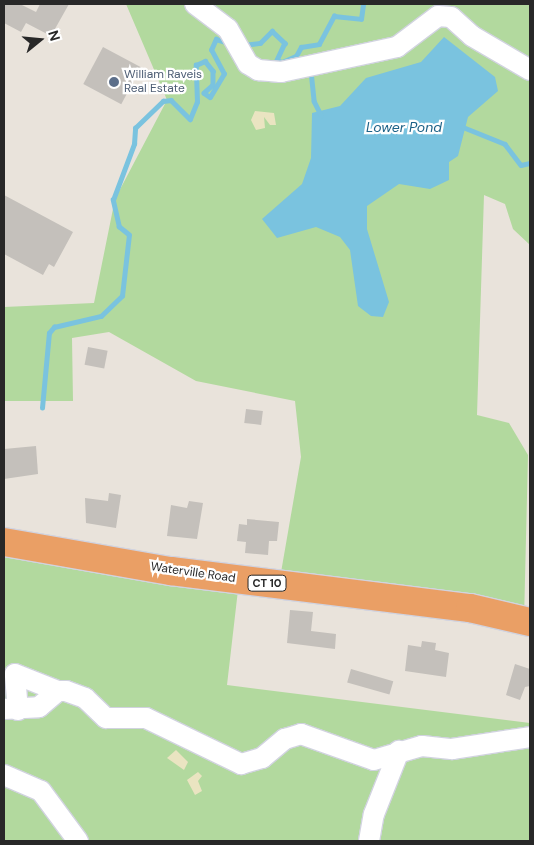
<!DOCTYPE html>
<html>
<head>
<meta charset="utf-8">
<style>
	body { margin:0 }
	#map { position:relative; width:534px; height:845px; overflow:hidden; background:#e9e3db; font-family:"DM Sans",sans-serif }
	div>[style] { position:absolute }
	.green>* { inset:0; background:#b2d99e }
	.sand>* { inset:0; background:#eae4c1 }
	.water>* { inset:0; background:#7ac3df }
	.stream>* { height:4.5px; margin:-2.25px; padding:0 2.25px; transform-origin:2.25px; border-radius:2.25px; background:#7ac3df }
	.building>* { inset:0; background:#c4c0bb; transform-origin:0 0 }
	.roads { filter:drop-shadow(1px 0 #d1d3df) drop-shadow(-1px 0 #d1d3df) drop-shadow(0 1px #d1d3df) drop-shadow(0 -1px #d1d3df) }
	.minor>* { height:20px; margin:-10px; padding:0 10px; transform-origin:10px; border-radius:10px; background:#fff }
	.highway>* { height:28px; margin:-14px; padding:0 14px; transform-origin:14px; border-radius:14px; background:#ea9f65 }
	.dots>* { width:14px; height:14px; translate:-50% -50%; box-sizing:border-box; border:2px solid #fff; border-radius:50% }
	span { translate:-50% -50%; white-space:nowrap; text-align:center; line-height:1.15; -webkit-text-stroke:4.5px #fff; paint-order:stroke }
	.shield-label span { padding:1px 4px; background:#fff; border:1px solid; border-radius:4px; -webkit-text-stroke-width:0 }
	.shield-label { font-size:11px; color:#282828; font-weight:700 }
	.service-label { font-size:12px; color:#4e5e75 }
	.left { translate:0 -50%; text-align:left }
	.street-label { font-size:12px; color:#282828 }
	.water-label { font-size:14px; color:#1d6287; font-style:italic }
	.frame { position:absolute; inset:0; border:5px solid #282828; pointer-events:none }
	.north { position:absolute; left:15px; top:15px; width:50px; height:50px; -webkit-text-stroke:4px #fff; paint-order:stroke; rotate:73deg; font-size:14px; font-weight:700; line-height:20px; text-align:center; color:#282828 }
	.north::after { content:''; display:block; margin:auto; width:18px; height:22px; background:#282828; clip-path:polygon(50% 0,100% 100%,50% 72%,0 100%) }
</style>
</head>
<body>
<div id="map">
	<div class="green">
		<div style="clip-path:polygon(126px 4px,530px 4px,530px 245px,513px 229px,505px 204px,484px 195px,477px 415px,509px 423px,528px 455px,524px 621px,279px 584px,301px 457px,295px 401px,196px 381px,109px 332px,72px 338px,73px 401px,4px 401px,4px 307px,94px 303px,115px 199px,167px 100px)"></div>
		<div style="clip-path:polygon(4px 551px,238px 590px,227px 685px,530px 723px,530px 841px,4px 841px)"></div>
	</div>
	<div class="sand">
		<div style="clip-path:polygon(255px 111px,274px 113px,276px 125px,270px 125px,264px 117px,265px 128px,256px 130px,251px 120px)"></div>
		<div style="clip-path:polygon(176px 750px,188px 762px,184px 770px,167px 758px)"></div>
		<div style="clip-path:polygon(198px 772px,202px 776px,198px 781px,202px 791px,195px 795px,187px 780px)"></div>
	</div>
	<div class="water">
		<div style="clip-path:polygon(444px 37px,495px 77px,498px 91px,468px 117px,458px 156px,449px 162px,449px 180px,430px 189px,399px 184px,367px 206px,367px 229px,389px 302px,383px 317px,371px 316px,358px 306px,350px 250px,340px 237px,316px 227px,277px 238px,262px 219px,302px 184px,311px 158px,312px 113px,340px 106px,366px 78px,421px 62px)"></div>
	</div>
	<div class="stream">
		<div style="left:243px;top:45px;width:17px;rotate:-7deg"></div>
		<div style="left:260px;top:43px;width:17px;rotate:-45deg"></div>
		<div style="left:272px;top:31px;width:18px;rotate:43deg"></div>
		<div style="left:285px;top:43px;width:19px;rotate:115deg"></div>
		<div style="left:277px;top:60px;width:5px;rotate:22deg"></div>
		<div style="left:282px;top:62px;width:15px;rotate:-23deg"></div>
		<div style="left:296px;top:56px;width:10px;rotate:-61deg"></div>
		<div style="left:301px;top:47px;width:18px;rotate:-9deg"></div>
		<div style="left:319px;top:44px;width:32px;rotate:-62deg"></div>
		<div style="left:334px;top:16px;width:27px;rotate:6deg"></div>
		<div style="left:361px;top:19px;width:15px;rotate:-82deg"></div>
		<div style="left:311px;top:71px;width:30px;rotate:84deg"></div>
		<div style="left:314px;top:101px;width:16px;rotate:63deg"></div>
		<div style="left:463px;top:127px;width:45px;rotate:22deg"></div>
		<div style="left:505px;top:144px;width:26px;rotate:53deg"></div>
		<div style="left:521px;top:165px;width:9px;rotate:-13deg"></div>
		<div style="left:42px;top:408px;width:75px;rotate:-84.7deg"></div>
		<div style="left:49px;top:333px;width:8px;rotate:-50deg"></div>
		<div style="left:54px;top:327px;width:48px;rotate:-13.2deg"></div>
		<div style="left:101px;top:316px;width:29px;rotate:-44deg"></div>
		<div style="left:122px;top:296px;width:61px;rotate:-83.5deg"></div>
		<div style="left:129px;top:235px;width:13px;rotate:-141deg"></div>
		<div style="left:119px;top:227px;width:28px;rotate:-103deg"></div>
		<div style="left:113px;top:200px;width:60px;rotate:-69.4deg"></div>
		<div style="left:134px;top:144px;width:16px;rotate:-86deg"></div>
		<div style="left:135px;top:128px;width:39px;rotate:-44deg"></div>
		<div style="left:163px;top:101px;width:8px;rotate:-7deg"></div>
		<div style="left:171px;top:100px;width:27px;rotate:45deg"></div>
		<div style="left:190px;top:119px;width:18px;rotate:-68deg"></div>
		<div style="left:197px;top:102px;width:37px;rotate:-92deg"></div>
		<div style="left:196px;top:65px;width:10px;rotate:-24deg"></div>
		<div style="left:205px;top:61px;width:13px;rotate:51deg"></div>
		<div style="left:213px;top:71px;width:14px;rotate:90deg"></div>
		<div style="left:213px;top:85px;width:12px;rotate:138deg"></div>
		<div style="left:204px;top:93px;width:7px;rotate:34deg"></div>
		<div style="left:210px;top:97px;width:27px;rotate:-59deg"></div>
		<div style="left:224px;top:74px;width:27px;rotate:-118deg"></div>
		<div style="left:211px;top:50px;width:12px;rotate:-66deg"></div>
		<div style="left:216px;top:39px;width:10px;rotate:17deg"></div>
	</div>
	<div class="building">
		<div style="clip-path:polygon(4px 4px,20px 4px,36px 12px,40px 4px,69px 4px,51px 36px,26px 23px,21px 32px,4px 23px)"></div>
		<div style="left:103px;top:47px;width:43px;height:42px;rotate:28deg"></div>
		<div style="clip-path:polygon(4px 195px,73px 232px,54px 267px,49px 264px,43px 275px,4px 254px)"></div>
		<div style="left:88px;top:347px;width:20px;height:18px;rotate:11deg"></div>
		<div style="left:246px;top:409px;width:17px;height:14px;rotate:7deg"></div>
		<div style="clip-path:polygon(36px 446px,38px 474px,4px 479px,4px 449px)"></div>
		<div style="clip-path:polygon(109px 493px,121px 495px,116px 528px,86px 523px,85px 498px,108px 501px)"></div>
		<div style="clip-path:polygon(189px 501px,203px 503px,197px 539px,167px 536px,171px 505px,187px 508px)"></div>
		<div style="clip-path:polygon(247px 519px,279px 522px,277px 541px,269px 541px,268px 555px,245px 553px,246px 542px,237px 541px,239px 524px,247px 525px)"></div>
		<div style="clip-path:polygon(290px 610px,313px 612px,311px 631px,336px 634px,335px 649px,287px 643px)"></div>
		<div style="clip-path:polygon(422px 641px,436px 643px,435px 650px,449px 653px,446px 677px,405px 671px,408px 645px,421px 647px)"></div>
		<div style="clip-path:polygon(515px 664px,530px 669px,530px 686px,525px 687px,520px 700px,506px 695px)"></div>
		<div style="left:351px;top:669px;width:44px;height:14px;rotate:16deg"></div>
	</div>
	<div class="roads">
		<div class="minor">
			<div style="left:195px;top:4px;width:41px;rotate:37.1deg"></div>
			<div style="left:228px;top:29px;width:40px;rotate:60.3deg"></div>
			<div style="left:248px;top:64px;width:12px;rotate:31deg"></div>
			<div style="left:258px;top:70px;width:23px;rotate:5deg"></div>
			<div style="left:281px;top:72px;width:119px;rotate:-12.2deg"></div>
			<div style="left:397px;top:47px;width:51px;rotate:-37.1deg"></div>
			<div style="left:438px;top:16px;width:13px;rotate:4deg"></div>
			<div style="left:451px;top:17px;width:28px;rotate:42deg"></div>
			<div style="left:472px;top:36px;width:67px;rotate:30.4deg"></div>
			<div style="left:4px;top:709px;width:35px;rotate:-3deg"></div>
			<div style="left:39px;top:707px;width:25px;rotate:-40deg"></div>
			<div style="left:58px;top:691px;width:8px"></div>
			<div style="left:66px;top:691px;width:20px;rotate:20deg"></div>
			<div style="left:85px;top:698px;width:29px;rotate:44deg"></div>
			<div style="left:106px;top:718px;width:40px"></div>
			<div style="left:146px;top:718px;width:106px;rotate:25.8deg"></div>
			<div style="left:241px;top:764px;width:22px;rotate:-16deg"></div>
			<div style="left:262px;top:758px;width:30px;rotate:-40deg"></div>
			<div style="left:285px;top:739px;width:17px;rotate:-17deg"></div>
			<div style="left:301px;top:734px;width:77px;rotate:19.6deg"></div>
			<div style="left:374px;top:760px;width:50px;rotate:-16.3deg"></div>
			<div style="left:422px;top:746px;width:30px;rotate:6deg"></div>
			<div style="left:452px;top:749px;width:79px;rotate:-8.7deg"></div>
			<div style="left:18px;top:710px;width:36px;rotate:-95deg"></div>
			<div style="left:15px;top:674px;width:46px;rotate:21.6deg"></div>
			<div style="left:4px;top:775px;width:40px;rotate:23.4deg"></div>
			<div style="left:41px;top:791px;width:62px;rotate:53.5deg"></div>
			<div style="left:369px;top:841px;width:27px;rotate:-80deg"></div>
			<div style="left:374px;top:814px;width:68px;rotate:-68.4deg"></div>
		</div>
		<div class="highway">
			<div style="left:4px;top:542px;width:169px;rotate:9.9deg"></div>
			<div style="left:171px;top:571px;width:301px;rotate:7.1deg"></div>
			<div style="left:470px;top:608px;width:62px;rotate:13.1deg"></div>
		</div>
	</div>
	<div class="dots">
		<div style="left:114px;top:82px;background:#5c6f8a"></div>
	</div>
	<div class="shield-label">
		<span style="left:267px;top:583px">CT 10</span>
	</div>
	<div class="service-label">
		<span class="left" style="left:124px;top:82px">William Raveis<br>Real Estate</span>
	</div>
	<div class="street-label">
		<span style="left:193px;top:573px;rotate:8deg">Waterville Road</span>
	</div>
	<div class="water-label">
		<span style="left:404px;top:127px">Lower Pond</span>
	</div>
	<div class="frame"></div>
	<div class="north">N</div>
</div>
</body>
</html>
